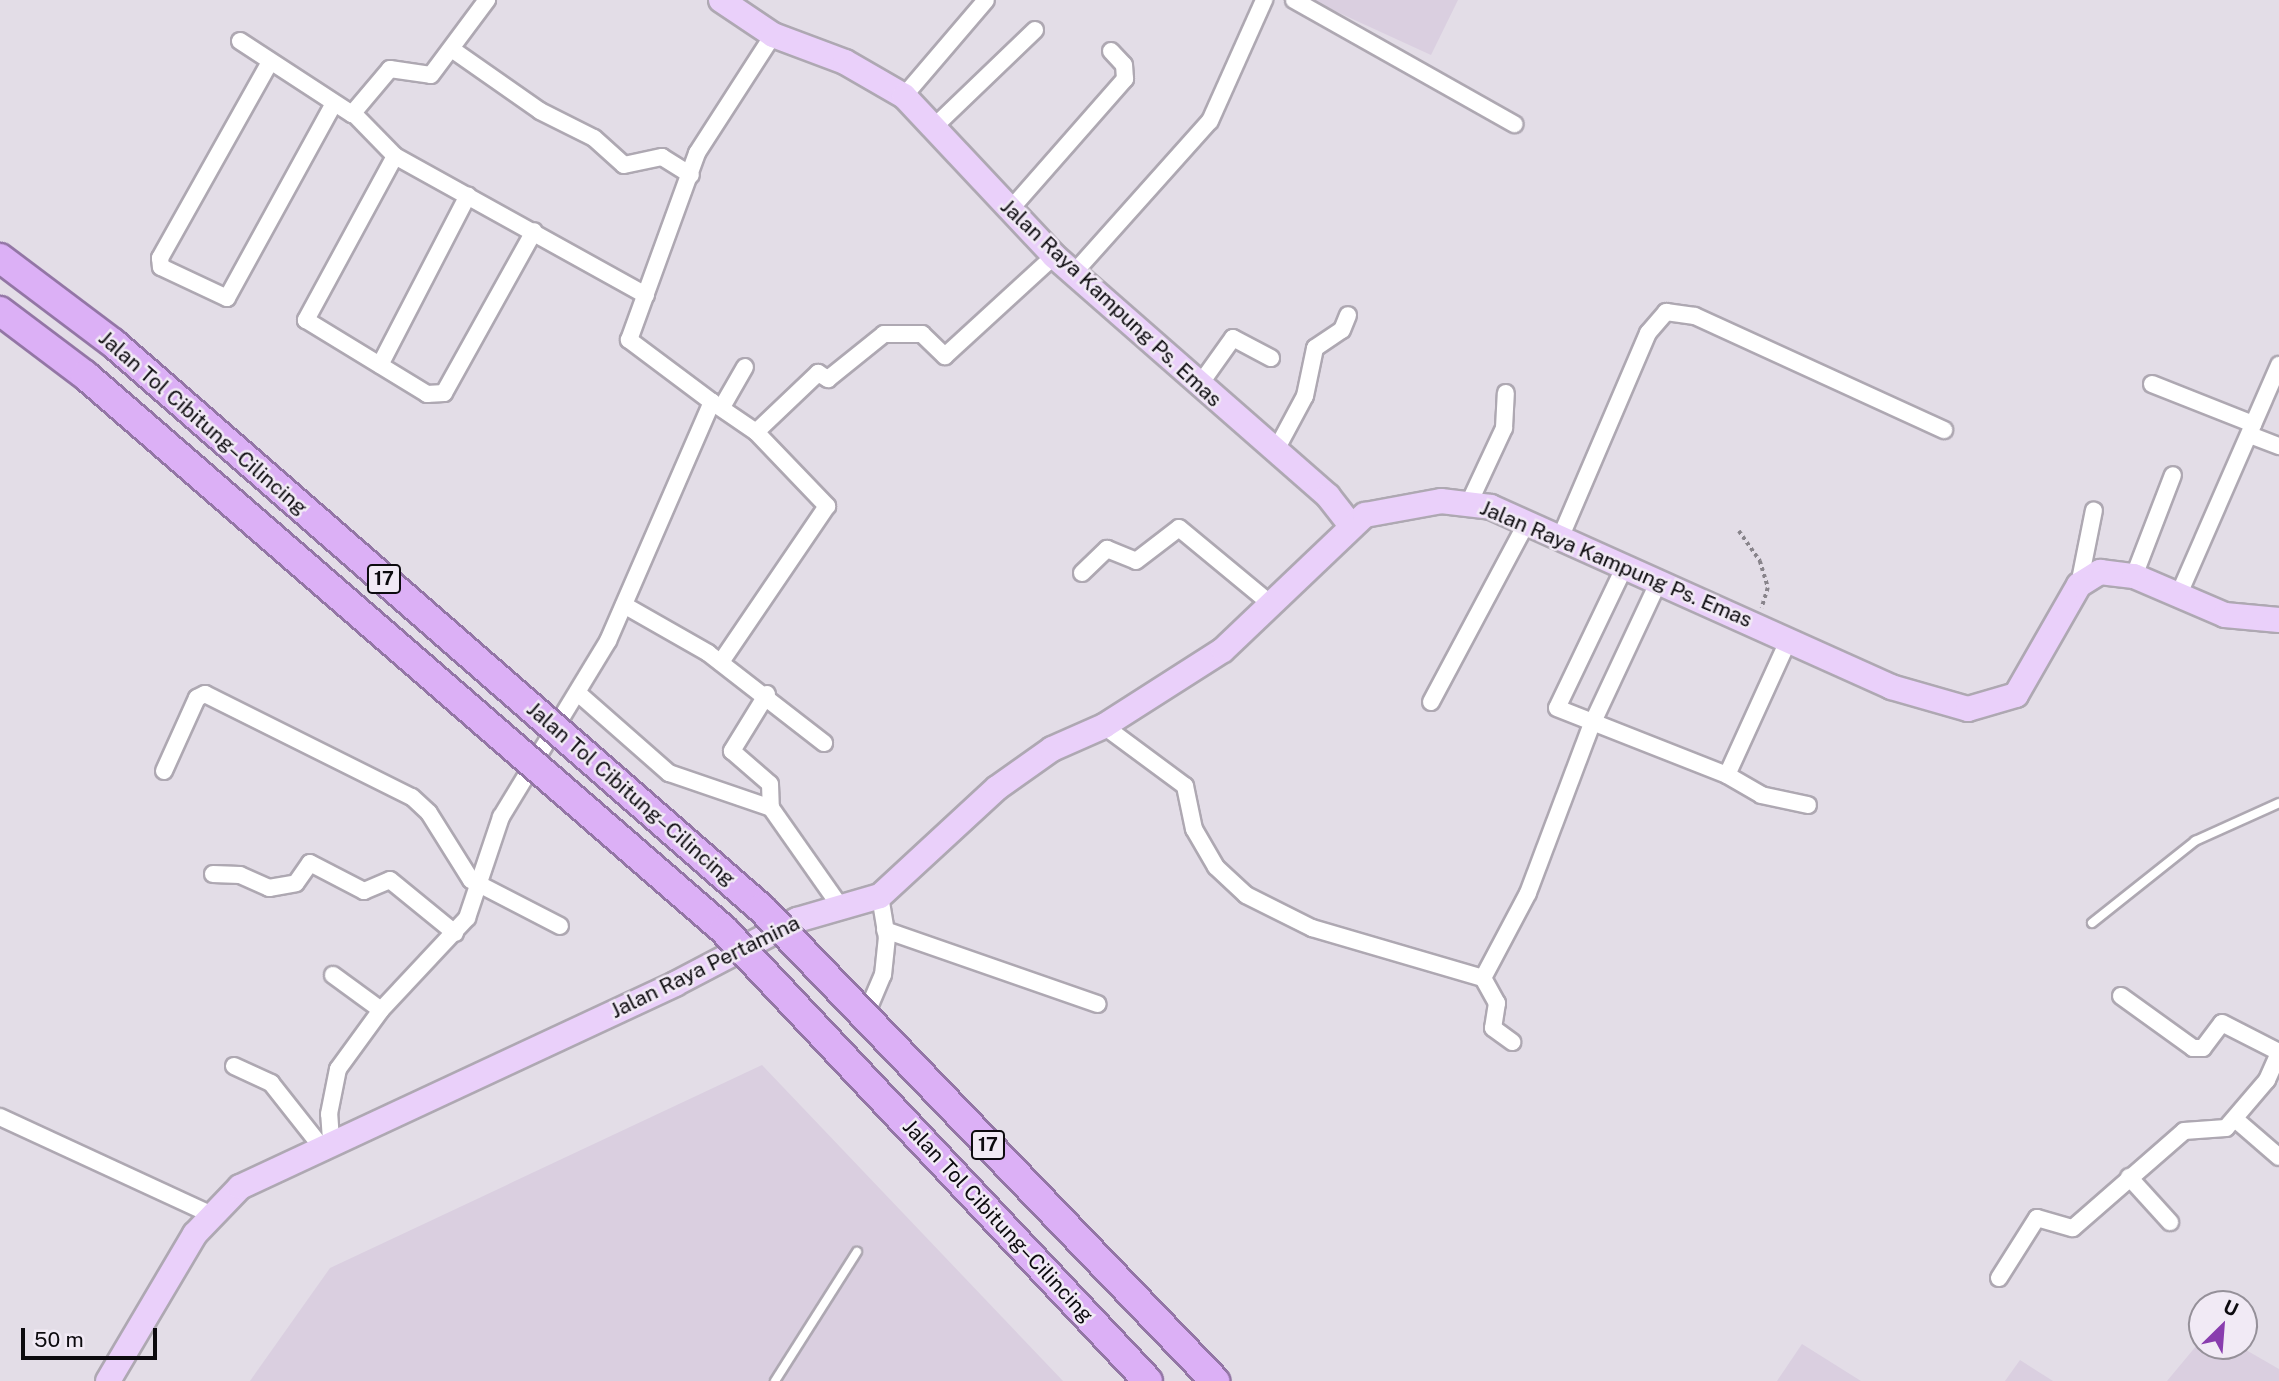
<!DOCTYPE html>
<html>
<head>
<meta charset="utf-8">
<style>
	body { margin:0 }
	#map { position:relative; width:2279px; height:1381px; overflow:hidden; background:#e3dde7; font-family:"Public Sans",sans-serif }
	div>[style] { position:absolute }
	.built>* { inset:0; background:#dacfe0 }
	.path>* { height:3.5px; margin-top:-1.75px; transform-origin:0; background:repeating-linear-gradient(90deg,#88848b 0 3.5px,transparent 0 7px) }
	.roads { filter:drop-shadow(2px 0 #aea8b2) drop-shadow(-2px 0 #aea8b2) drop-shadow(0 2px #aea8b2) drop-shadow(0 -2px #aea8b2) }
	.lane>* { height:8px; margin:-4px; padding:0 4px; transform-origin:4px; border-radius:4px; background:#fff }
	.street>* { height:16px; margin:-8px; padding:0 8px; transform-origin:8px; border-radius:8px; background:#fff }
	.primary>* { height:24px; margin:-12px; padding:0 12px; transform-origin:12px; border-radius:12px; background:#ead0fa }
	.bridges { filter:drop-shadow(2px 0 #9376a5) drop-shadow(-2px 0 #9376a5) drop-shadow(0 2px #9376a5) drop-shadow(0 -2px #9376a5) }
	.highway-bridge>* { height:28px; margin:-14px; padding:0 14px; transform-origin:14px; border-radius:14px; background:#dcb0f6 }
	span { translate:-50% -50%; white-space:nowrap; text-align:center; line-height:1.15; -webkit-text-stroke:5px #f1eaf5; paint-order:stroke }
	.shield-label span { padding:2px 5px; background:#f1eaf5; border:2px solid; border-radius:5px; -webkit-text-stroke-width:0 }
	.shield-label { font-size:19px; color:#0c0a0e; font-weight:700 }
	.street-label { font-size:21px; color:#0c0a0e }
	.north { position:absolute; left:2188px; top:1290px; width:70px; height:70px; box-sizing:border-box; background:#f1eaf5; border:2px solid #959099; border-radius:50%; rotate:25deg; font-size:19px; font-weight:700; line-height:28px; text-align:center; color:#0c0a0e }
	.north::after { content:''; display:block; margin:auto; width:24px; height:32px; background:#893dae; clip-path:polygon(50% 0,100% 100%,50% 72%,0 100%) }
	.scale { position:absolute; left:21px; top:1328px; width:136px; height:32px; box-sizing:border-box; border:4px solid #0c0a0e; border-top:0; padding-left:9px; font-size:21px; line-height:24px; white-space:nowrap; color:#0c0a0e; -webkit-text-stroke:5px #f1eaf5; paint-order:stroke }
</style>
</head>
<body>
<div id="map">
	<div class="built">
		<div style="clip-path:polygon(1311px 0,1458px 0,1431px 55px)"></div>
		<div style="clip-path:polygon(762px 1065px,1063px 1381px,250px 1381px,330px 1268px)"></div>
		<div style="clip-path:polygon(2202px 1339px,2202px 1346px,2239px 1346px,2279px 1369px,2279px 1381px,2167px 1381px)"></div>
		<div style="clip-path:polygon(1802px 1344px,1861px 1381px,1777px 1381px)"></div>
		<div style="clip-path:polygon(2020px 1360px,2053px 1381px,2005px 1381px)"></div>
	</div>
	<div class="path">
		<div style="left:1739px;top:531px;width:37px;rotate:55deg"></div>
		<div style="left:1760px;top:561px;width:28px;rotate:73deg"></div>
		<div style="left:1768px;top:588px;width:21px;rotate:107deg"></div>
	</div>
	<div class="roads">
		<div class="lane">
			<div style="left:2092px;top:923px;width:132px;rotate:-38.5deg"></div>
			<div style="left:2195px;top:841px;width:92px;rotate:-24.3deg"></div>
			<div style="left:775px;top:1381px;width:153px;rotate:-57.6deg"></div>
		</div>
		<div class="street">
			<div style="left:1294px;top:0;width:253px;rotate:29.4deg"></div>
			<div style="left:240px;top:41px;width:134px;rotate:33.1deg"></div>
			<div style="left:352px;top:114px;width:59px;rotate:-49.8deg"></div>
			<div style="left:390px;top:69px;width:41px;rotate:8.3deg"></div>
			<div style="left:431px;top:75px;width:94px;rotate:-53.3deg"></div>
			<div style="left:453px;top:50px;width:106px;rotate:35deg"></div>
			<div style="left:540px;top:111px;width:60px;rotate:26.6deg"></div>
			<div style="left:594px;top:138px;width:40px;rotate:42deg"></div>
			<div style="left:624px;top:165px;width:39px;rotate:-12deg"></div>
			<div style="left:662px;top:157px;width:34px;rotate:32deg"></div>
			<div style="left:270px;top:62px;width:225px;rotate:119.3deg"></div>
			<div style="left:160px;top:258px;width:9px;rotate:84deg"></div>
			<div style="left:161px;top:267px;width:73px;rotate:25.2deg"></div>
			<div style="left:227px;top:298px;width:222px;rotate:-61.2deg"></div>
			<div style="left:904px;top:96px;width:126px;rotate:-49.5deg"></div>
			<div style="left:354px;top:114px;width:59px;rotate:45.7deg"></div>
			<div style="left:395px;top:156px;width:287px;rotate:29deg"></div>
			<div style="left:934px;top:127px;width:140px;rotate:-43.8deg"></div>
			<div style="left:395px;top:156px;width:187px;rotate:118.5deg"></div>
			<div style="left:306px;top:320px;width:142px;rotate:31.4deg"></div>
			<div style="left:427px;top:394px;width:17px;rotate:-3deg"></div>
			<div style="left:444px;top:393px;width:185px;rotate:-60.9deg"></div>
			<div style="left:1009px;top:211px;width:176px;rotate:-48.7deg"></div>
			<div style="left:1125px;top:79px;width:14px;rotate:-94deg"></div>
			<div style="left:1124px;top:65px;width:19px;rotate:-133deg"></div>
			<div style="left:1073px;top:274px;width:205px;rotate:-48.2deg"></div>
			<div style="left:1210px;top:121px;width:133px;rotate:-65.9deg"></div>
			<div style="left:380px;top:365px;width:191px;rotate:-62.6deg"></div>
			<div style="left:2152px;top:384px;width:109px;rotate:21.6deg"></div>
			<div style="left:1198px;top:387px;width:60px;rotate:-54.5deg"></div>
			<div style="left:1233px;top:338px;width:43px;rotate:27.8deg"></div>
			<div style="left:712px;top:402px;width:53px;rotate:34.3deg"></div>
			<div style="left:756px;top:432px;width:103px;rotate:46.2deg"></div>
			<div style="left:827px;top:506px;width:189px;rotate:124.2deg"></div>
			<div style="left:722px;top:407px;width:46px;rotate:-60.1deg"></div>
			<div style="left:756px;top:432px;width:86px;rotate:-43.6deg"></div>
			<div style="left:818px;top:373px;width:12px;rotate:31deg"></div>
			<div style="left:828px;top:379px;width:72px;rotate:-38.8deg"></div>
			<div style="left:884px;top:334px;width:38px"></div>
			<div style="left:922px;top:334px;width:32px;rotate:44deg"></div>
			<div style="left:945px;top:356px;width:148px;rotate:-42.5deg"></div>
			<div style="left:2250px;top:435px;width:31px;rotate:21deg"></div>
			<div style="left:1276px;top:450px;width:61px;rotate:-61.8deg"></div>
			<div style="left:1305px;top:396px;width:49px;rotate:-78.2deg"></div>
			<div style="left:1315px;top:348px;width:32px;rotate:-34deg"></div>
			<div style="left:1342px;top:330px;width:16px;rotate:-68deg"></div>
			<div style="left:1470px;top:501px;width:81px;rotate:-65deg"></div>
			<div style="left:1504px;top:428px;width:35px;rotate:-87deg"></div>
			<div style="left:1561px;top:536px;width:221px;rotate:-66.8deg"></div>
			<div style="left:1648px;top:333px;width:28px;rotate:-49deg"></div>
			<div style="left:1666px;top:312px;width:29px;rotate:8deg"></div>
			<div style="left:1695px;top:316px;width:274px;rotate:24.6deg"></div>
			<div style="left:1625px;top:566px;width:157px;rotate:115.6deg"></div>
			<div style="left:1557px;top:708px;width:183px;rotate:21.5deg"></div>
			<div style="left:1727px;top:775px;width:39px;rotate:30deg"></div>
			<div style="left:1761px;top:795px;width:48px;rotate:12deg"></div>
			<div style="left:1082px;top:573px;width:35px;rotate:-44deg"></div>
			<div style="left:1107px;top:549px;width:31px;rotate:22deg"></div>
			<div style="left:1136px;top:561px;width:54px;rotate:-37.5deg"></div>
			<div style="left:1179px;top:528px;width:121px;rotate:39.6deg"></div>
			<div style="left:2134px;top:576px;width:108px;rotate:-68.9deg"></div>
			<div style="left:2079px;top:585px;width:76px;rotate:-78.7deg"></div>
			<div style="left:2179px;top:594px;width:250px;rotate:-66.4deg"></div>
			<div style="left:624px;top:605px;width:97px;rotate:29.7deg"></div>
			<div style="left:708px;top:653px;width:147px;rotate:37.8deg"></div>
			<div style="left:579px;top:694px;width:120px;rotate:41.3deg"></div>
			<div style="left:669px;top:773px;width:108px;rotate:18.9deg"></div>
			<div style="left:767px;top:694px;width:67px;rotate:121.6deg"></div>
			<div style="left:732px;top:751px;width:50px;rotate:41deg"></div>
			<div style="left:770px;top:784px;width:24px;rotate:88deg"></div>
			<div style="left:771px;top:808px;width:123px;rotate:54.9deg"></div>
			<div style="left:1431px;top:702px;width:204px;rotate:-61.9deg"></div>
			<div style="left:1104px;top:726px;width:101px;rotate:36.5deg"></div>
			<div style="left:1185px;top:786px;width:44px;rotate:78.2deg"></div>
			<div style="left:1194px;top:829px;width:44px;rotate:59.9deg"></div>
			<div style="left:1216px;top:867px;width:41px;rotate:43deg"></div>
			<div style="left:1246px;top:895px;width:74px;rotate:26.6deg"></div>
			<div style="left:1312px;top:928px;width:178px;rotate:16.3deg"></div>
			<div style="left:1483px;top:978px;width:96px;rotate:-62.1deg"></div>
			<div style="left:1528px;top:893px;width:181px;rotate:-69.3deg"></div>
			<div style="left:1592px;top:724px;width:158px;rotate:-64.9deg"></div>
			<div style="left:164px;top:771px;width:80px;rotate:-65.7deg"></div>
			<div style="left:197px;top:698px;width:9px;rotate:-27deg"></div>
			<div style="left:205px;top:694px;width:231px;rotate:26.5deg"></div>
			<div style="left:412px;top:797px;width:23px;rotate:43deg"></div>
			<div style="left:429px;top:813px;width:79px;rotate:57.9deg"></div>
			<div style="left:471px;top:880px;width:100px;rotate:27.3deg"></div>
			<div style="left:1727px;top:775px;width:149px;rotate:-65.5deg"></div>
			<div style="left:213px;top:874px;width:27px;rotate:2deg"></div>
			<div style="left:240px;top:875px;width:32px;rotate:24deg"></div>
			<div style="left:269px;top:888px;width:27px;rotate:-10deg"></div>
			<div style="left:296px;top:883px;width:24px;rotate:-55deg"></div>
			<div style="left:310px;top:863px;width:61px;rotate:27.4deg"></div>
			<div style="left:364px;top:891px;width:28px;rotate:-23deg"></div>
			<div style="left:390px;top:880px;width:84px;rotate:39.2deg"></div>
			<div style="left:885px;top:930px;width:225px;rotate:19.2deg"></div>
			<div style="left:333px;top:975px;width:59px;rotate:36.1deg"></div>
			<div style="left:1483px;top:978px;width:29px;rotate:61deg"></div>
			<div style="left:1497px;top:1003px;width:25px;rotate:99deg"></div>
			<div style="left:1493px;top:1028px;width:24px;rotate:36deg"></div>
			<div style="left:2121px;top:996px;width:89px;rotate:35.8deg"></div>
			<div style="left:2193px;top:1048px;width:10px"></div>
			<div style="left:2203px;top:1048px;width:31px;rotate:-53deg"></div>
			<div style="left:2222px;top:1023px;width:64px;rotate:27deg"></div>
			<div style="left:870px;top:1005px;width:33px;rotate:-67deg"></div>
			<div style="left:883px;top:975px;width:37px;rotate:-84deg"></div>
			<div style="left:887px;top:938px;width:43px;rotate:-99.5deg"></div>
			<div style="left:234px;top:1066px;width:41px;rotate:24.7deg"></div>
			<div style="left:271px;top:1083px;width:79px;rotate:51.7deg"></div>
			<div style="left:0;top:1117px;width:231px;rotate:24.8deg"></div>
			<div style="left:2235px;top:1119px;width:58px;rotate:40.8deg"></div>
			<div style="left:331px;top:1140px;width:26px;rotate:-94deg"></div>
			<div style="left:329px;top:1114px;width:46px;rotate:-78.7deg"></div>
			<div style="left:338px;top:1069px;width:73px;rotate:-53.9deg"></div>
			<div style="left:381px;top:1010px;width:126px;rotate:-46.9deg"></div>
			<div style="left:467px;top:918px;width:107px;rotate:-71.4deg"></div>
			<div style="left:501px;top:817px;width:206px;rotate:-58.7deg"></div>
			<div style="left:608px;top:641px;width:261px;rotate:-66.5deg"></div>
			<div style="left:712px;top:402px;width:104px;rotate:-143.2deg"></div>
			<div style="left:629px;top:340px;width:199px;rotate:-70deg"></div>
			<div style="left:697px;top:153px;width:140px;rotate:-57.2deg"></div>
			<div style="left:2129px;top:1177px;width:61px;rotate:47.7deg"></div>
			<div style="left:1999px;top:1278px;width:71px;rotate:-57.7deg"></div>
			<div style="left:2037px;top:1218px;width:37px;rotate:16deg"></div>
			<div style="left:2073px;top:1228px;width:147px;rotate:-41.1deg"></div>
			<div style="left:2184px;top:1131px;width:42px;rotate:-4.1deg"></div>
			<div style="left:2226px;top:1128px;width:63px;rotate:-49.5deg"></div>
			<div style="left:2267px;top:1080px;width:30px;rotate:-66deg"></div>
		</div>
		<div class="primary">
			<div style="left:721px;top:0;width:63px;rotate:33.9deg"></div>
			<div style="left:773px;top:35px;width:77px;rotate:20.6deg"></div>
			<div style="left:845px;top:62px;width:68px;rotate:30deg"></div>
			<div style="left:904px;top:96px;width:219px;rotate:46.8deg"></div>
			<div style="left:1054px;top:256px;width:364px;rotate:41.2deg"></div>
			<div style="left:1328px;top:496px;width:36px;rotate:52deg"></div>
			<div style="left:108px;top:1381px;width:171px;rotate:-59.4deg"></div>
			<div style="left:195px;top:1234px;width:65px;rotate:-46.2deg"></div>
			<div style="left:240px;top:1187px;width:480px;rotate:-25deg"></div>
			<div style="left:675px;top:984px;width:138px;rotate:-27.7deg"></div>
			<div style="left:797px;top:920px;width:86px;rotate:-16.1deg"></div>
			<div style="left:880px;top:896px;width:159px;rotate:-42.7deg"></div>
			<div style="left:997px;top:788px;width:67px;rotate:-35.3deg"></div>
			<div style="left:1052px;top:749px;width:57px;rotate:-23.9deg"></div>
			<div style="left:1104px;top:726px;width:141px;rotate:-32.6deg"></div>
			<div style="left:1223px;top:650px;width:196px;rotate:-43.6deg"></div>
			<div style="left:1365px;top:515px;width:77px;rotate:-10.4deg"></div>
			<div style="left:1441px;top:501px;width:50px;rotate:6.8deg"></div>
			<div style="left:1491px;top:507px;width:439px;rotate:24.2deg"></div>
			<div style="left:1891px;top:687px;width:80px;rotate:15.9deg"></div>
			<div style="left:1968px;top:709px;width:50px;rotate:-16.3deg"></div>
			<div style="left:2016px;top:695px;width:127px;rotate:-60.2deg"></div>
			<div style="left:2079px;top:585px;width:25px;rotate:-32deg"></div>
			<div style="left:2100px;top:572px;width:34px;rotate:7deg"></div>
			<div style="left:2134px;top:576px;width:99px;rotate:23.2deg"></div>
			<div style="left:2225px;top:615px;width:54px;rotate:5.3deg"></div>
		</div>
	</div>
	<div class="bridges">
		<div class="highway-bridge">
			<div style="left:0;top:258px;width:141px;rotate:37deg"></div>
			<div style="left:113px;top:343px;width:860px;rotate:41.09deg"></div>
			<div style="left:761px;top:908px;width:656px;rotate:46.17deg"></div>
			<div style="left:0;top:311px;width:106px;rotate:37deg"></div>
			<div style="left:85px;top:375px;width:845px;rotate:40.97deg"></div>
			<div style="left:723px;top:929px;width:620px;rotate:46.76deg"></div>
		</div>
	</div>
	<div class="shield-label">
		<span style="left:384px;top:579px">17</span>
		<span style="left:988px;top:1145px">17</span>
	</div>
	<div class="street-label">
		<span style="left:1111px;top:303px;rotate:43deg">Jalan Raya Kampung Ps. Emas</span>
		<span style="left:203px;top:423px;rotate:41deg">Jalan Tol Cibitung–Cilincing</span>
		<span style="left:1616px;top:564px;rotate:23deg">Jalan Raya Kampung Ps. Emas</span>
		<span style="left:631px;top:794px;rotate:41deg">Jalan Tol Cibitung–Cilincing</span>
		<span style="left:705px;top:967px;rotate:-26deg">Jalan Raya Pertamina</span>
		<span style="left:998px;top:1221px;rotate:47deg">Jalan Tol Cibitung–Cilincing</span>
	</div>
	<div class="north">U</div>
	<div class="scale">50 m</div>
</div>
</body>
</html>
